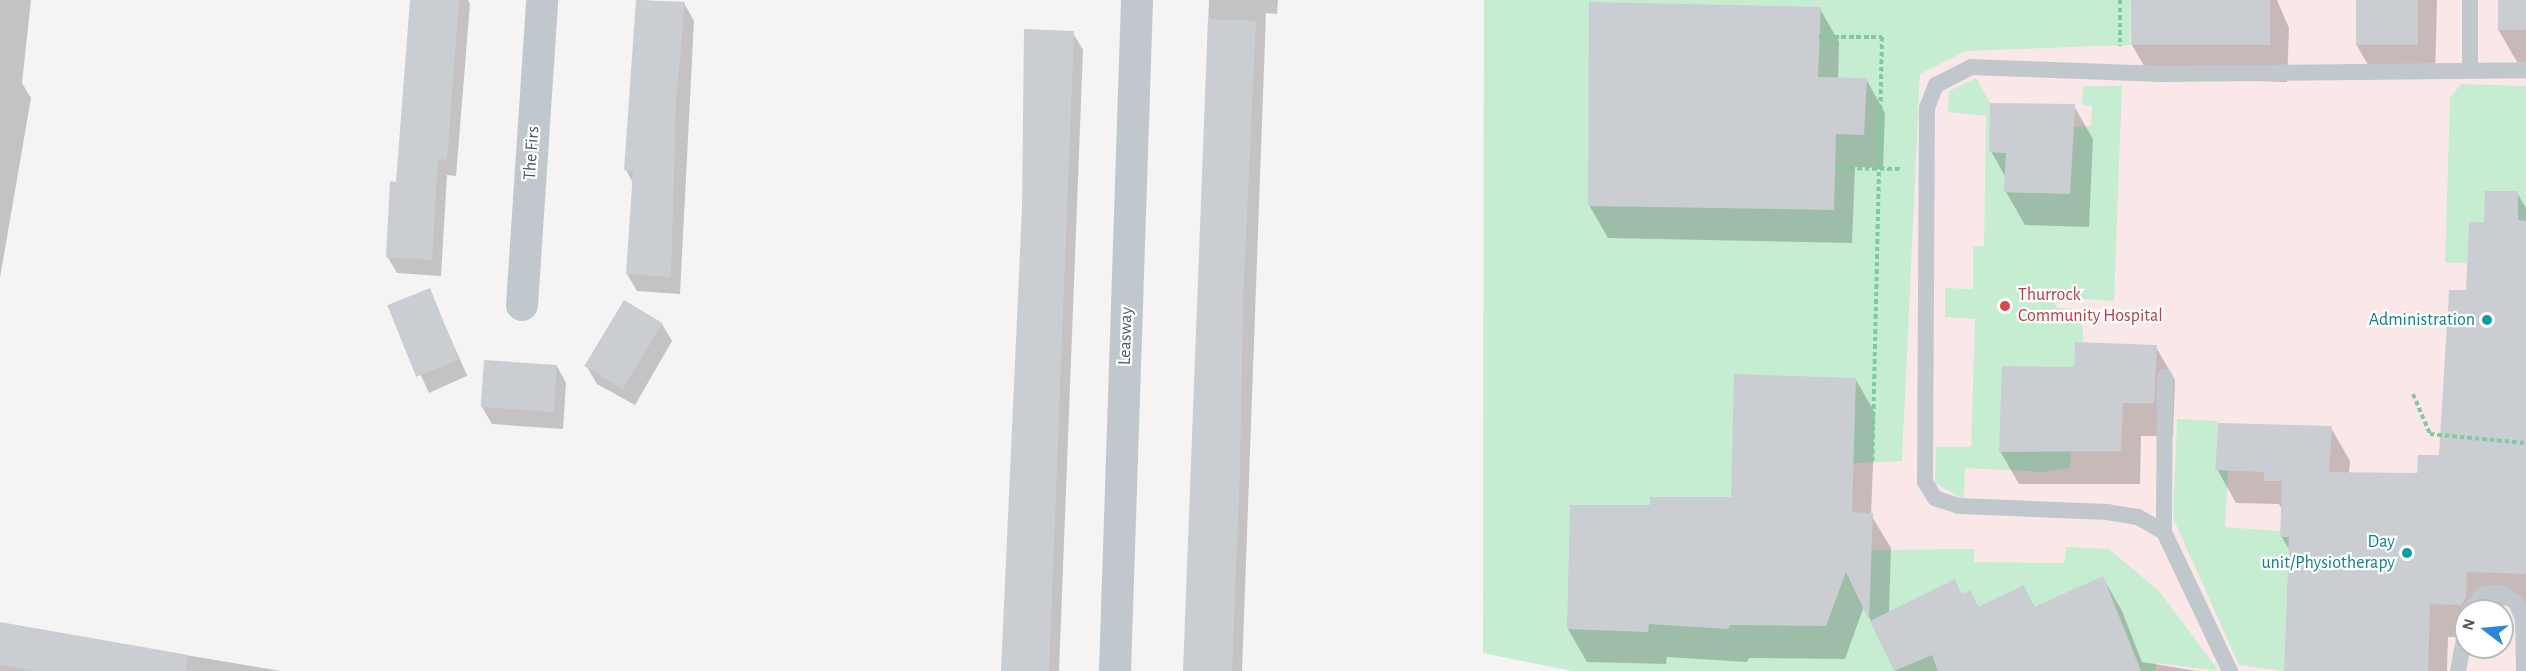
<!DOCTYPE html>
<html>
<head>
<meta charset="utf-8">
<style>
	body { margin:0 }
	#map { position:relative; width:2526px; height:671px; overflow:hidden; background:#f5f3f3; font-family:"Alegreya Sans",sans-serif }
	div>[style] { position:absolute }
	.medical>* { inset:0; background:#fae8e8 }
	.green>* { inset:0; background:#c6edd2 }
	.shadow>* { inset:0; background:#0003; transform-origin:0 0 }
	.building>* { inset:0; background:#caced2; transform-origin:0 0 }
	.path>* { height:4px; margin-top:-2px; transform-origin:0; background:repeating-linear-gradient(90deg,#81c99f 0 4.5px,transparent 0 7.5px) }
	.service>* { height:16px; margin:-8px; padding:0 8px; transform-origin:8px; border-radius:8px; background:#c0c8ce }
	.minor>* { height:32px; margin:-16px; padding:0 16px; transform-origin:16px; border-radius:16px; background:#c0c8ce }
	.dots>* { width:16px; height:16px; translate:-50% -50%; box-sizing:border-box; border:3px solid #fff; border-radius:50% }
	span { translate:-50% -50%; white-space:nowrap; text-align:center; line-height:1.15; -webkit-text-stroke:4.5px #fff; paint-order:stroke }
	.street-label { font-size:18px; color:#4c585f }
	.health-label { font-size:18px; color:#be3a42 }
	.left { translate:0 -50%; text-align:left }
	.culture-label { font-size:18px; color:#0d838f }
	.right { translate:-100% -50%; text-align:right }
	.north { position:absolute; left:2454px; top:599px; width:60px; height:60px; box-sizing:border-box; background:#fff; border:2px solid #b7bcbf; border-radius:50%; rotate:286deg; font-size:16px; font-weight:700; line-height:24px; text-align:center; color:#4c585f }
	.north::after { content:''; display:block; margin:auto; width:21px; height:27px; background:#2a86d8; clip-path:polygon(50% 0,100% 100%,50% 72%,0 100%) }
</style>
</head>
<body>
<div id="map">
	<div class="medical">
		<div style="clip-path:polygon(evenodd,1484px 0,2526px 0,2526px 671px,1572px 671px,1483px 653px,1484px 0,2466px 611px,2502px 611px,2502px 647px,2466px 647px,2466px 611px)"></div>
	</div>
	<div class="green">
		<div style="clip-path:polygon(1484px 0,2131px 0,2130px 45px,1966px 51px,1920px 74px,1902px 461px,1819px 465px,1830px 511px,1873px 513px,1872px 550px,1974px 549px,1974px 562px,2064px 563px,2066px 547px,2109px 549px,2159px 591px,2219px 671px,2157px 663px,2155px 671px,1572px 671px,1483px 653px)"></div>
		<div style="clip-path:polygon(1976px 78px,1990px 103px,2006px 153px,2005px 192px,2070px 194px,2074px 127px,2091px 126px,2092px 106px,2082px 105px,2083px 86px,2122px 86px,2114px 301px,2052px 297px,2057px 308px,2072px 309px,2083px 327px,2083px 343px,2075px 343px,2070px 468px,2042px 472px,1965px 468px,1964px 500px,1935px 483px,1936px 447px,1971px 447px,1975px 319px,1945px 317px,1945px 288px,1973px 289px,1973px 246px,1984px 246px,1986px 116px,1948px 112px,1949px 91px)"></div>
		<div style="clip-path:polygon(2461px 84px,2526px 86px,2526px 221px,2469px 222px,2467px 263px,2445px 263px,2450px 98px)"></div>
		<div style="clip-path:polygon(2177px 419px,2218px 421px,2215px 469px,2228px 470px,2225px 527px,2280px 531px,2280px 537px,2289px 537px,2284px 671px,2239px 665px,2173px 518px)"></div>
	</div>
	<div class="shadow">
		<div style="clip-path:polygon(0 0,31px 0,22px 83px,31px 98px,0 278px)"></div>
		<div style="clip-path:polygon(412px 0,468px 0,470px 4px,456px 176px,447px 175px,441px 276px,397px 273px,387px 256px,397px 183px)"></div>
		<div style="clip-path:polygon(637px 0,684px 3px,694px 21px,680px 294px,637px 291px,627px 274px,633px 183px,626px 170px)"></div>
		<div style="clip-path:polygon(1209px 0,1278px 0,1277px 14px,1266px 13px,1242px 671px,1185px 671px)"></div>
		<div style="clip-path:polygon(2133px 0,2277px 0,2289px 28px,2287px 82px,2151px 78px,2132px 45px)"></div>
		<div style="clip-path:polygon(2358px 0,2437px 0,2435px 79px,2375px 77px,2356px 44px)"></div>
		<div style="clip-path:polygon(2499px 0,2526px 0,2526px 63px,2517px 62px,2498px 29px)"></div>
		<div style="clip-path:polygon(1820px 9px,1839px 42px,1838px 79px,1866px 79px,1885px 113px,1883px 168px,1855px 167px,1852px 243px,1608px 238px,1589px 205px)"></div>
		<div style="clip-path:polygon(1073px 33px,1083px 50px,1059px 671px,1003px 671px)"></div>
		<div style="clip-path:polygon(2074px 106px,2093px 139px,2089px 227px,2025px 225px,2006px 192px,2006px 178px,1991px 151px)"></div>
		<div style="clip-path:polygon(2517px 193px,2526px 208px,2526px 606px,2485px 605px,2485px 611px,2466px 611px,2466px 637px,2448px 637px,2447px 671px,2286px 671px,2290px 551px,2281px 536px,2282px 510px,2279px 504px,2236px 503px,2217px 469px,2331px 428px,2350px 461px,2349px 474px,2418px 475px,2441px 456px,2467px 292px,2486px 224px)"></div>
		<div style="left:429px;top:290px;width:94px;height:42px;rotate:66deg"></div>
		<div style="clip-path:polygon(662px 324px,672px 341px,635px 405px,597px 384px,587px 367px)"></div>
		<div style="clip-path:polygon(2156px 347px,2175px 380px,2173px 436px,2141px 436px,2140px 484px,2019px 484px,2000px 451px)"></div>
		<div style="clip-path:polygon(557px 366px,566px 383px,563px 429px,492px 424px,482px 407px)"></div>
		<div style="clip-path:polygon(1856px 380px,1875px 413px,1871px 515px,1891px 548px,1889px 613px,1954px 581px,1962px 595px,1969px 592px,1979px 608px,2023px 587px,2035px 608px,2103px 578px,2122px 611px,2142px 662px,2197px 671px,1895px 671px,1864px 606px,1845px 659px,1749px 658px,1747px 662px,1667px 657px,1666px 664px,1587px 662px,1568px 629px,1651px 507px,1733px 498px)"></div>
		<div style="clip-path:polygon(0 624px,281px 671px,0 671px)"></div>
	</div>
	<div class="building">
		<div style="clip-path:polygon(410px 0,459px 0,447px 160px,438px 159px,432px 260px,386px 257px,390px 181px,396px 182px)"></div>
		<div style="clip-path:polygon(636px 0,685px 2px,676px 101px,671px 277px,626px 274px,633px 171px,624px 170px)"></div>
		<div style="left:2131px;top:0;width:139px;height:45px"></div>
		<div style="left:2356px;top:0;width:62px;height:45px"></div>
		<div style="left:2498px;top:0;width:28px;height:30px"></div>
		<div style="clip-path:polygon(1589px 2px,1821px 7px,1818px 77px,1867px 78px,1864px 135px,1836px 134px,1834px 210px,1588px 206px)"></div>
		<div style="clip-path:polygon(1208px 19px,1256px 21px,1243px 301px,1240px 468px,1232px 671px,1183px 671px)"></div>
		<div style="clip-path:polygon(1024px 29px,1074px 31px,1049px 671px,1001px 671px,1022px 208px)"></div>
		<div style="clip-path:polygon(1990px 103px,2075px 104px,2070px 194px,2004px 192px,2006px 153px,1989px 152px)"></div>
		<div style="clip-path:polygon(2485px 191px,2518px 191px,2518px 220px,2526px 221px,2526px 574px,2467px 572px,2466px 598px,2461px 605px,2430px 604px,2428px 671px,2284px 671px,2289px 537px,2280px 537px,2282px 481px,2264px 481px,2264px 472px,2215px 470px,2218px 423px,2332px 426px,2329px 472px,2417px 473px,2418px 455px,2439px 455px,2449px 290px,2466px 290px,2469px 222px,2484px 222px)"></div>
		<div style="left:430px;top:288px;width:77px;height:46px;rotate:68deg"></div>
		<div style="left:624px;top:300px;width:45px;height:77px;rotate:31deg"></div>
		<div style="clip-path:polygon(2075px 342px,2157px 345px,2154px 403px,2123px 403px,2121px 451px,1999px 452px,2002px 366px,2074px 367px)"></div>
		<div style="left:484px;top:360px;width:73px;height:47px;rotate:4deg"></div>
		<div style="clip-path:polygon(1734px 374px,1856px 378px,1852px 512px,1873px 513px,1869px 620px,1846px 572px,1826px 626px,1730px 625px,1728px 629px,1649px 624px,1648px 632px,1567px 629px,1570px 505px,1650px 505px,1650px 497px,1731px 497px)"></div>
		<div style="clip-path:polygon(2103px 576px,2141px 671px,1938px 671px,1932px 655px,1894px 671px,1870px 621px,1955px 579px,1961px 594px,1970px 590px,1978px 607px,2024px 585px,2034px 607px)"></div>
		<div style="clip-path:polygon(0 622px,188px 655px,186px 671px,35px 671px,0 665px)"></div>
	</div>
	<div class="path">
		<div style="left:2120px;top:0;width:46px;rotate:90deg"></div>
		<div style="left:1819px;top:37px;width:63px"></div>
		<div style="left:1882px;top:37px;width:426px;rotate:91.3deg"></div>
		<div style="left:1835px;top:168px;width:65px;rotate:0.9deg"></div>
		<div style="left:2413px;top:394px;width:43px;rotate:67deg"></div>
		<div style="left:2430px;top:434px;width:96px;rotate:5.4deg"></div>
	</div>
	<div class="service">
		<div style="left:2470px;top:0;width:70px;rotate:90deg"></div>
		<div style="left:2165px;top:377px;width:155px;rotate:90.4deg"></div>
		<div style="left:2164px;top:532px;width:154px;rotate:64.6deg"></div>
		<div style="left:2164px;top:532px;width:30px;rotate:-150deg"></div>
		<div style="left:2138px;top:517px;width:30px;rotate:-171deg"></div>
		<div style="left:2108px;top:512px;width:149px;rotate:-177.7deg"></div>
		<div style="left:1959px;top:506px;width:25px;rotate:-162deg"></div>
		<div style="left:1935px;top:498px;width:19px;rotate:-122deg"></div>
		<div style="left:1925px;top:482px;width:374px;rotate:-89.7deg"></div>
		<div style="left:1927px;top:108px;width:25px;rotate:-69deg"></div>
		<div style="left:1936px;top:85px;width:39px;rotate:-27deg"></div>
		<div style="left:1971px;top:67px;width:191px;rotate:2.1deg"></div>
		<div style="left:2162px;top:74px;width:364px;rotate:-0.6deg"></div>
		<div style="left:2469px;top:611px;width:23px;rotate:-49deg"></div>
		<div style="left:2484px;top:594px;width:17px;rotate:-3deg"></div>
		<div style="left:2501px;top:593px;width:17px;rotate:31deg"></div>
		<div style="left:2516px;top:602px;width:18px;rotate:68deg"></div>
		<div style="left:2523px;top:619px;width:52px;rotate:88.9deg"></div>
		<div style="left:2458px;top:671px;width:43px;rotate:-79.2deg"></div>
	</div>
	<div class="minor">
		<div style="left:522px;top:305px;width:306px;rotate:-86.2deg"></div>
		<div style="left:1115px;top:671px;width:671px;rotate:-88.12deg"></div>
	</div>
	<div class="dots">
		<div style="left:2005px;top:306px;background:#e0444e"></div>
		<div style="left:2487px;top:320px;background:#0f9aa8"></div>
		<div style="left:2407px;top:553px;background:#0f9aa8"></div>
	</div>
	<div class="street-label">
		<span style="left:532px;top:153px;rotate:-86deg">The Firs</span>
		<span style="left:1126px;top:336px;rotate:-88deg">Leasway</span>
	</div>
	<div class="health-label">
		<span class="left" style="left:2018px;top:306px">Thurrock<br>Community Hospital</span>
	</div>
	<div class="culture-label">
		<span class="right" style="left:2475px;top:320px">Administration</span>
		<span class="right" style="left:2395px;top:553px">Day<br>unit/Physiotherapy</span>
	</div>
	<div class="north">N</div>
</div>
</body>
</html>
